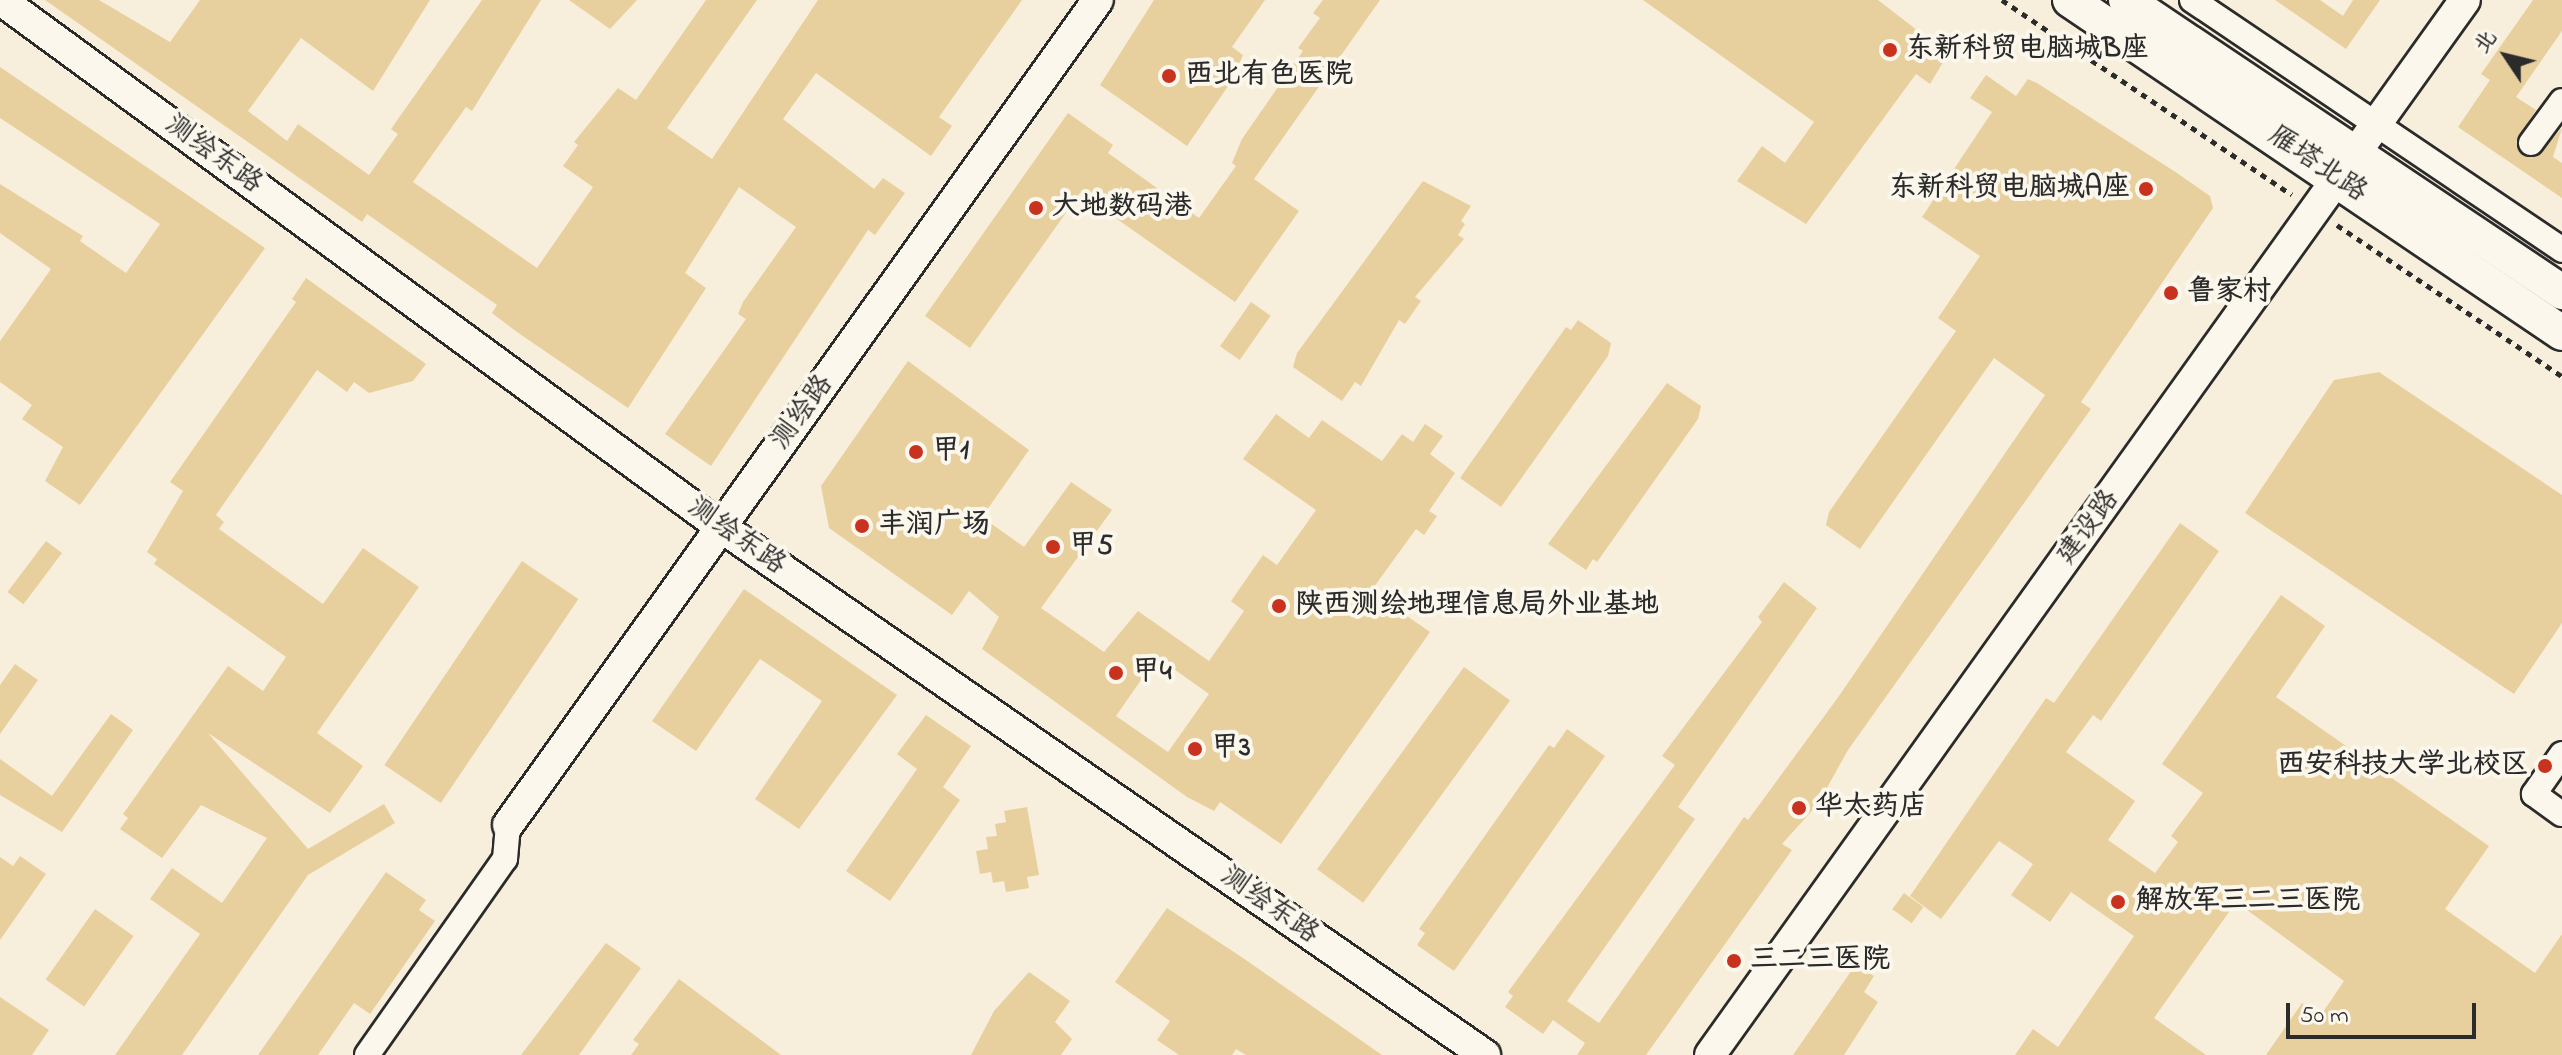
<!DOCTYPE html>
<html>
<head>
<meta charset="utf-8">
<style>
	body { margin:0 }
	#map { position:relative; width:2562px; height:1055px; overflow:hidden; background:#f7efdc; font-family:"Indie Flower","LXGW WenKai TC",sans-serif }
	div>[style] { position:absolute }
	.building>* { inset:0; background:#e8d09e; transform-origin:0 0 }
	.path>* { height:5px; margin-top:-2.5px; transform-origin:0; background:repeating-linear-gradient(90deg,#2b2b2b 0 6px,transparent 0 12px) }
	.roads { filter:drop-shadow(2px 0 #2b2b2b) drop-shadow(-2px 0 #2b2b2b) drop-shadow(0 2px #2b2b2b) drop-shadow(0 -2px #2b2b2b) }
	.minor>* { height:24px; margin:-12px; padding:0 12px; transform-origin:12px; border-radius:12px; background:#fbf7ec }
	.tertiary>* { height:30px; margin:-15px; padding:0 15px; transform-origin:15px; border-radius:15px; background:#fbf7ec }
	.secondary>* { height:34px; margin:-17px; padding:0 17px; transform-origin:17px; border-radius:17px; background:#fbf7ec }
	.dots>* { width:22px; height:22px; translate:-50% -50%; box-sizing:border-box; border:4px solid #fbf7ec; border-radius:50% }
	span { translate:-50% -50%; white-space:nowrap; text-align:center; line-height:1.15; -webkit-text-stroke:8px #fbf7ec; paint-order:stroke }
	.poi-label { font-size:28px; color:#2b2b2b; font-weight:700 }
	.left { translate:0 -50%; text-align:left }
	.right { translate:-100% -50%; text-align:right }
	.street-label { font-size:28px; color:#2b2b2b }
	.north { position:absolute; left:2466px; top:16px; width:80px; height:80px; -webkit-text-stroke:6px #fbf7ec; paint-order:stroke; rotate:305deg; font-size:22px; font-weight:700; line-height:32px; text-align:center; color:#2b2b2b }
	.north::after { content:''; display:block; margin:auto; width:28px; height:36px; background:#2b2b2b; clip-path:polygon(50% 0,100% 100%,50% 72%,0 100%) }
	.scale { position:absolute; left:2286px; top:1003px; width:190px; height:36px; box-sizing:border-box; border:4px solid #2b2b2b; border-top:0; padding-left:10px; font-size:24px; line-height:28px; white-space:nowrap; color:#2b2b2b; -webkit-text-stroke:6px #fbf7ec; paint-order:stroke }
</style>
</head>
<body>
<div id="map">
	<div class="building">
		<div style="clip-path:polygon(45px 0,99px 0,170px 42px,200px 0,430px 0,373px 91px,301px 38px,248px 111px,287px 141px,298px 124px,369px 175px,398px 134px,391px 129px,482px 0,541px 0,472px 111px,466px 107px,413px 182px,537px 268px,593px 187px,563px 166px,578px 145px,574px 142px,618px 88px,636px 100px,706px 0,757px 0,667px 128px,712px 159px,818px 0,1022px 0,939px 117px,952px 126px,931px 156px,816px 73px,783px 119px,874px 189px,883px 178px,905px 193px,875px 235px,868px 230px,711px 466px,665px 434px,746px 319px,738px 314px,743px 302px,796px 227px,739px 187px,685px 273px,706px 288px,628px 408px,517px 332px,492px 313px,497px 305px,367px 214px,362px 222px)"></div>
		<div style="clip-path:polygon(569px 0,637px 0,610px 29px)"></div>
		<div style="clip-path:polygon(1154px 0,1265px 0,1232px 47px,1243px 55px,1233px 79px,1187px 146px,1100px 85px)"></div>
		<div style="clip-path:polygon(1323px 0,1380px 0,1254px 179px,1299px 211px,1235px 302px,1080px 193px,970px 348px,925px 316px,1068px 113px,1113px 145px,1108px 153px,1199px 218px,1236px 166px,1232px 163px,1242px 139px,1303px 51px,1298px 48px,1320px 18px,1313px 13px)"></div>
		<div style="clip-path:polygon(1643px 0,1878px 0,1948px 54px,1930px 84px,1916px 74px,1806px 224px,1737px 181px,1762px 146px,1785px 163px,1814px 122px)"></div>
		<div style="clip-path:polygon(2275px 0,2320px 0,2343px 16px,2353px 0,2380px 0,2346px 49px)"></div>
		<div style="clip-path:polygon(2533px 0,2562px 0,2562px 31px,2516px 97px,2536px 110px,2516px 142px,2522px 155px,2536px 157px,2562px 128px,2553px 157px,2562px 163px,2562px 198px,2458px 127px,2490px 80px,2481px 74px)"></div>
		<div style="clip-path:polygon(0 67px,265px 248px,80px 505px,45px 481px,63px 447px,22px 419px,32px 405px,0 382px,0 341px,51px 269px,0 233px,0 184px,83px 236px,80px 241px,126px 273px,160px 224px,0 118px)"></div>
		<div style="clip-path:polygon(1986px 75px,2016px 96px,2028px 79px,2037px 83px,2177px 173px,2210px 196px,2213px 208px,2081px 402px,2091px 409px,1848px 750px,1818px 804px,1782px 844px,1792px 850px,1646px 1055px,1577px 1055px,1585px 1043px,1553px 1020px,1543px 1034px,1505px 1007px,1513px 996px,1508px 992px,1675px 765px,1662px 756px,1762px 622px,1758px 617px,1784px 582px,1817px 608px,1678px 807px,1695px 819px,1567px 1001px,1599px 1023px,1744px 817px,1748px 820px,1839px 696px,2045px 395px,1994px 358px,1860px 549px,1826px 525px,1829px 512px,1956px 331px,1938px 318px,1980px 256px,1922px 217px,1992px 112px,1970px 98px)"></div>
		<div style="clip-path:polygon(1423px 181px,1471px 206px,1461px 221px,1465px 224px,1458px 235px,1464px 239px,1415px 297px,1421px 301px,1405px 324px,1399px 320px,1361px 386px,1355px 382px,1342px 401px,1293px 367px,1297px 353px)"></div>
		<div style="clip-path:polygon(306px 278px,426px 364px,413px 381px,369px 393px,354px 382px,347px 392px,317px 370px,216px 515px,224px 522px,219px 529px,323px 604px,363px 548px,419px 587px,317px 733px,363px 766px,330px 813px,208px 733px,308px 849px,384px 804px,395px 823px,308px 875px,182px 1055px,115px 1055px,200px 934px,150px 899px,172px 868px,222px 903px,267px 838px,201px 805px,162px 858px,120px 829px,128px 818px,123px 814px,228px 666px,263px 691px,286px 657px,154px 564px,157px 559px,147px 552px,183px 491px,170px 482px,296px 302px,292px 299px)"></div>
		<div style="left:1251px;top:302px;width:24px;height:54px;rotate:35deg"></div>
		<div style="clip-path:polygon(1578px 320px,1611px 343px,1608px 356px,1501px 507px,1460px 478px,1566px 327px,1571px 330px)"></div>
		<div style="clip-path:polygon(evenodd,908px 361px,1029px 450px,982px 517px,1024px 547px,1071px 482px,1112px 510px,1041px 608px,1104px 652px,1138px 611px,1209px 661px,1244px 611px,1231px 601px,1263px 555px,1277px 565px,1316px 510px,1243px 459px,1276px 414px,1309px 438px,1322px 420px,1382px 461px,1402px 434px,1413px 442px,1425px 424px,1443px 436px,1430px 454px,1455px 473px,1429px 511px,1437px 516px,1424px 535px,1416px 529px,1371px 591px,1430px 632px,1281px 844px,1220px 802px,1214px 811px,1187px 797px,982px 649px,999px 617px,969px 591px,952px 615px,829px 528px,821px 486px,908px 361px,1157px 657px,1209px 694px,1168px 752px,1116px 716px,1157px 657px)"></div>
		<div style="clip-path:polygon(2379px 372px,2562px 495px,2562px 623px,2514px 694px,2245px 513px,2334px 380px)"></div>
		<div style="clip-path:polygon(1667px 383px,1701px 406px,1698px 419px,1597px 562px,1593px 559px,1586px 570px,1548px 544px)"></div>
		<div style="clip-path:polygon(2180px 523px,2219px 551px,2101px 721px,2093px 715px,2066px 752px,2135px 801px,2108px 840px,2155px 873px,2178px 842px,2171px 836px,2203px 793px,2162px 764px,2281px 595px,2325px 626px,2276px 697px,2489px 846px,2445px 909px,2535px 973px,2562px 934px,2562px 1055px,2266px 1055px,2302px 1003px,2321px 1015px,2344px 981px,2236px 902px,2154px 1018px,2206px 1055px,2015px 1055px,2033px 1029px,2058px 1047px,2134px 936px,2071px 892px,2050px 922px,2011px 895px,2033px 864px,1999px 841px,1941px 919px,1910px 896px,2046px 698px,2054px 703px)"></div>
		<div style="left:46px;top:541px;width:20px;height:64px;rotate:37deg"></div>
		<div style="left:522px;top:561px;width:68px;height:246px;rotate:34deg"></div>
		<div style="clip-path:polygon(744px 589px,897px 695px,799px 829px,755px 799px,822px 701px,760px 659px,696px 751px,652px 721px)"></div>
		<div style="clip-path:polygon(15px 664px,38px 680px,0 734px,0 685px)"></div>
		<div style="left:1464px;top:667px;width:57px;height:250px;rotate:36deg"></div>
		<div style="clip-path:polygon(111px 714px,133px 730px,62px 832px,0 795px,0 759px,52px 796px)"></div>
		<div style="clip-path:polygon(926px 715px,971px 746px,943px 787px,960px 800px,890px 901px,846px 871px,917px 769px,897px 754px)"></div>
		<div style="clip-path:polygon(1567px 729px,1605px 756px,1454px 971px,1417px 945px,1425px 933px,1419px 929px,1549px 745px,1554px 748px)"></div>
		<div style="clip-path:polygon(1027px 807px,1039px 875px,1027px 877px,1029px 888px,1006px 892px,1004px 881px,993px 883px,991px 872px,980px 874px,976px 851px,988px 849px,986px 837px,997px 836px,995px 824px,1006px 822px,1004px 811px)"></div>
		<div style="clip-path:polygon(20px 856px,46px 874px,0 940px,0 857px,13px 866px)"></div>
		<div style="clip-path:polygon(386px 872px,426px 900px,419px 910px,435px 921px,370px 1014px,354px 1003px,318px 1055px,258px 1055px)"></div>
		<div style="left:1904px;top:893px;width:24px;height:20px;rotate:36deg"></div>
		<div style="clip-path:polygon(1167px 908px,1243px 958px,1382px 1055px,1246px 1055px,1236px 1049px,1232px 1055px,1179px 1055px,1157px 1040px,1170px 1021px,1115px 982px)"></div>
		<div style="left:95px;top:909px;width:47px;height:86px;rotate:35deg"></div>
		<div style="clip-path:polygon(606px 943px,641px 968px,579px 1055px,521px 1055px)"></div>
		<div style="clip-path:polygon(1856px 964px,1874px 976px,1864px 992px,1878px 1002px,1844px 1055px,1793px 1055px)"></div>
		<div style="clip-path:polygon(1029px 972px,1070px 1001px,1055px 1022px,1072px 1039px,1061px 1055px,971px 1055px,994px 1011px)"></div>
		<div style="clip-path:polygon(679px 979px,781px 1055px,631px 1055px,639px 1044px,633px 1040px)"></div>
		<div style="clip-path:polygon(0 997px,49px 1030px,32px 1055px,0 1055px)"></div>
	</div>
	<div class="path">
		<div style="left:2002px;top:0;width:349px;rotate:33.9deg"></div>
		<div style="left:2337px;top:225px;width:271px;rotate:33.9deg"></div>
	</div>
	<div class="roads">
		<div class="minor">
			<div style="left:2192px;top:0;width:447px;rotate:34deg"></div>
			<div style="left:2531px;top:143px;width:52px;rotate:-53.6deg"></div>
			<div style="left:2562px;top:754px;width:49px;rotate:125deg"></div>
			<div style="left:2534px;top:794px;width:34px;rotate:36deg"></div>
			<div style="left:367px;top:1055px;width:240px;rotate:-54.9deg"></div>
			<div style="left:505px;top:859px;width:34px;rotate:-85deg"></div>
		</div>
		<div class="tertiary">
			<div style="left:1px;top:0;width:892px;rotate:36.2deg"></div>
			<div style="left:721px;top:527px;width:929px;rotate:34.65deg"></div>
			<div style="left:508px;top:825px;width:1014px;rotate:-54.43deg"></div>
			<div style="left:1710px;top:1055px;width:1297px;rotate:-54.41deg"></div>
		</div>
		<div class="secondary">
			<div style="left:2070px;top:0;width:594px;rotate:34.09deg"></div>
			<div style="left:2126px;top:0;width:525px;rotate:33.81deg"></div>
		</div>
	</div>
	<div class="dots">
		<div style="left:1890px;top:50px;background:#c8321e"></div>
		<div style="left:1169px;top:76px;background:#c8321e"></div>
		<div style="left:2146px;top:189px;background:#c8321e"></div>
		<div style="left:1036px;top:208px;background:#c8321e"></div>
		<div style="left:2171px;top:293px;background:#c8321e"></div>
		<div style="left:916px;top:452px;background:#c8321e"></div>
		<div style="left:862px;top:526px;background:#c8321e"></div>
		<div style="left:1053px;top:547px;background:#c8321e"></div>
		<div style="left:1279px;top:606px;background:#c8321e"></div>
		<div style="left:1116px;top:673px;background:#c8321e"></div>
		<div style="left:1195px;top:749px;background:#c8321e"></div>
		<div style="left:2545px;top:766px;background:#c8321e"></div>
		<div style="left:1799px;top:808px;background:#c8321e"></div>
		<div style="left:2118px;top:902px;background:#c8321e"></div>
		<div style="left:1734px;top:961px;background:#c8321e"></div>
	</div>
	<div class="poi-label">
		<span class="left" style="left:1906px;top:50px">东新科贸电脑城B座</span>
		<span class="left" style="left:1185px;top:76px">西北有色医院</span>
		<span class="right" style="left:2130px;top:189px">东新科贸电脑城A座</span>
		<span class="left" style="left:1052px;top:208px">大地数码港</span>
		<span class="left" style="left:2187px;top:293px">鲁家村</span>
		<span class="left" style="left:932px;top:452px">甲1</span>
		<span class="left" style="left:878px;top:526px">丰润广场</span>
		<span class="left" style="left:1069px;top:547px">甲5</span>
		<span class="left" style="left:1295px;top:606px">陕西测绘地理信息局外业基地</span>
		<span class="left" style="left:1132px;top:673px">甲4</span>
		<span class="left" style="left:1211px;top:749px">甲3</span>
		<span class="right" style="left:2529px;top:766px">西安科技大学北校区</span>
		<span class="left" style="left:1815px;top:808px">华太药店</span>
		<span class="left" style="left:2136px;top:902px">解放军三二三医院</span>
		<span class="left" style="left:1750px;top:961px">三二三医院</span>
	</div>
	<div class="street-label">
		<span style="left:213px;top:155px;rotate:36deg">测绘东路</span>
		<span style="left:2317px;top:165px;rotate:34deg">雁塔北路</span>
		<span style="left:803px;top:413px;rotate:-54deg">测绘路</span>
		<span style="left:2089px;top:528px;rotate:-54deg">建设路</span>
		<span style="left:736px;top:537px;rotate:35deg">测绘东路</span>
		<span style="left:1269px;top:906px;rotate:35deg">测绘东路</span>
	</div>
	<div class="north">北</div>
	<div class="scale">50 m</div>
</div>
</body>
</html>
